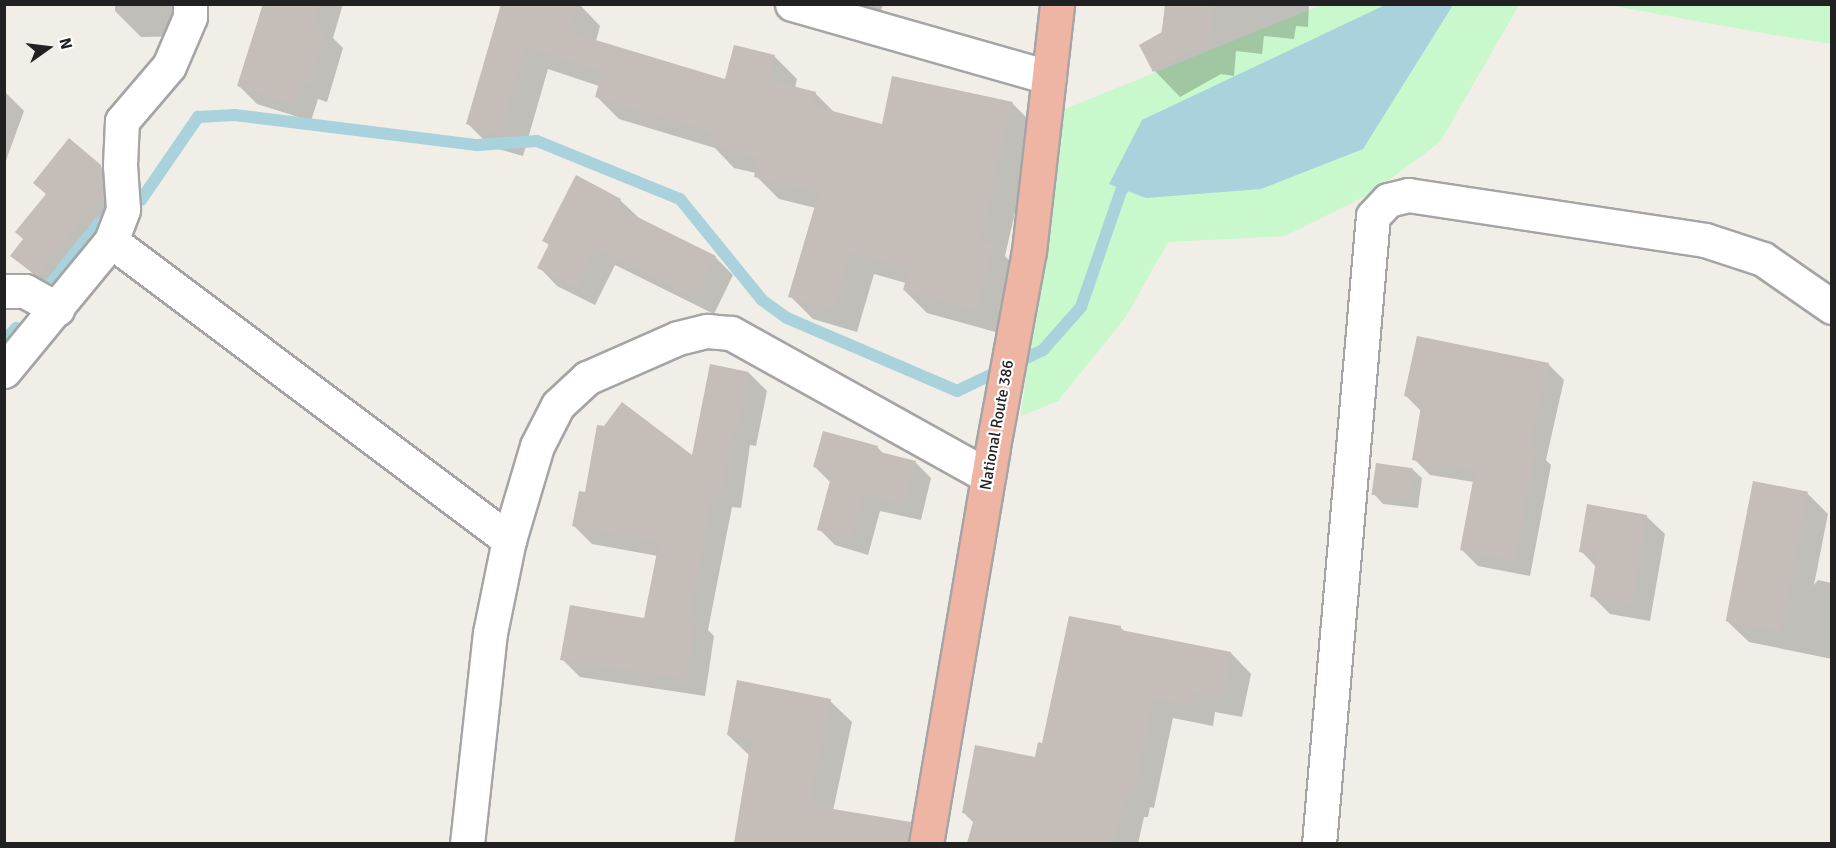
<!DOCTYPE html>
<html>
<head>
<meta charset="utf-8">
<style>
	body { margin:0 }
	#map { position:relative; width:1836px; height:848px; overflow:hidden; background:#f1eee8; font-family:Signika,sans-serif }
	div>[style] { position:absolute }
	.park>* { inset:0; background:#c8f8cb }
	.water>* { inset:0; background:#aad2dc }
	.shadow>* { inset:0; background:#0003 }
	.stream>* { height:12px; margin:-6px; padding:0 6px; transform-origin:6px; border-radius:6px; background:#aad2dc }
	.building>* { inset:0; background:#c5bdb7; transform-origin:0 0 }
	.roads { filter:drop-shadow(2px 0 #a5a5a5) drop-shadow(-2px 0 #a5a5a5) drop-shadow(0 2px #a5a5a5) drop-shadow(0 -2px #a5a5a5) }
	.minor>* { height:33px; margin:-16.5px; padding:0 16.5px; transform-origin:16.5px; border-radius:16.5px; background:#fff }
	.trunk>* { height:33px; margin:-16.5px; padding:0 16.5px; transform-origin:16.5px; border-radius:16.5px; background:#eeb4a4 }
	span { translate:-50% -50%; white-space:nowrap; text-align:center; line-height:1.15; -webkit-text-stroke:4.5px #fff; paint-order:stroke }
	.street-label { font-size:16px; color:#212121 }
	.frame { position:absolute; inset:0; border:6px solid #212121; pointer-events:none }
	.north { position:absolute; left:18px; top:18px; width:60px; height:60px; -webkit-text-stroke:4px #fff; paint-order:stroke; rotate:76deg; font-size:16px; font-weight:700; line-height:24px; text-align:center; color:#212121 }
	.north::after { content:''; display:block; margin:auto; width:21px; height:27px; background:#212121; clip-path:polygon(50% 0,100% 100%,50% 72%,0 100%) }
</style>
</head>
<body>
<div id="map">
	<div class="park">
		<div style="clip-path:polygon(1321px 5px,1519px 5px,1440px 142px,1370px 194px,1285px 236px,1168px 242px,1125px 318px,1058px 401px,1021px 416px,1060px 111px)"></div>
		<div style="clip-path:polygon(1608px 5px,1831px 5px,1831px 44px,1768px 34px)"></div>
	</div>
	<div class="water">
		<div style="clip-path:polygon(1385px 5px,1453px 5px,1363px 149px,1261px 189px,1146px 198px,1109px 184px,1142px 120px)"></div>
	</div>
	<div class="shadow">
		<div style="clip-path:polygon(115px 4px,202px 4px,197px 36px,141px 37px,115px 11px)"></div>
		<div style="clip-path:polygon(263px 4px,343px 4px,333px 38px,343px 48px,327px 102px,318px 99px,311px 121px,257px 104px,239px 86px)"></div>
		<div style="clip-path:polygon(503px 4px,579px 4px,600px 26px,596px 41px,726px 81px,774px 56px,797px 79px,795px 88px,815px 93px,836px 114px,883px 126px,1012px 103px,1035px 126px,1005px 256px,1017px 269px,999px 333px,927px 313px,904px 290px,906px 283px,874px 274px,857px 332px,813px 319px,790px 296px,816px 208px,779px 199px,756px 176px,756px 173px,734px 168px,715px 148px,619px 119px,596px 96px,599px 86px,548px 69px,523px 156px,491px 147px,468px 124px)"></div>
		<div style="clip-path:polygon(847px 4px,883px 4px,880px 15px)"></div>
		<div style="clip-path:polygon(1166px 4px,1309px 4px,1308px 27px,1296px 26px,1294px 39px,1264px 36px,1262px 54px,1236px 51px,1234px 76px,1221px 74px,1180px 97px,1155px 71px)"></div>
		<div style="clip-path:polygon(4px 91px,24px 111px,4px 166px)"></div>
		<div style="clip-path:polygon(100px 166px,119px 185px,121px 213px,56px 293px,12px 256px,24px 239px,47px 195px,35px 183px)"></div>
		<div style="clip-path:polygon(620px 200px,639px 218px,715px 257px,733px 275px,714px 314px,615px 265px,595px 305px,557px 286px,539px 267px,550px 246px,544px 241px)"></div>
		<div style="clip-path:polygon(1548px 364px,1564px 380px,1546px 460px,1551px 465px,1530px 576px,1478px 566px,1462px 550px,1474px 482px,1430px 475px,1414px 459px,1422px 412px,1406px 396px)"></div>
		<div style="clip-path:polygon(749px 373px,767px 391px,756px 446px,750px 445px,741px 508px,732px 507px,708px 630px,714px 636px,705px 696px,580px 677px,562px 659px,645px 620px,658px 556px,592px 544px,574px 526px,586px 493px,693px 457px)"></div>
		<div style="clip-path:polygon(877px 447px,884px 454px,915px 462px,931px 478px,921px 520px,880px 511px,868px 555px,835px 545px,819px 529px,831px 483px,815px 467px)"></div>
		<div style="clip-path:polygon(1412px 469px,1422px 478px,1418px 508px,1383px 504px,1374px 494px)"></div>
		<div style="clip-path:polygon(1807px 493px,1828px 514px,1814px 585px,1818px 580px,1832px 583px,1832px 659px,1749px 642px,1728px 622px)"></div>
		<div style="clip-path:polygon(1646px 516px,1665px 534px,1650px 621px,1610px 614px,1592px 596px,1596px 567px,1581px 551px)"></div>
		<div style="clip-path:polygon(1121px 628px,1125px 632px,1231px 653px,1251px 674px,1242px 717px,1215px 712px,1213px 726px,1173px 718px,1154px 808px,1150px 807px,1148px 817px,1144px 817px,1138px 844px,969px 844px,974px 823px,963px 812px,1036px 759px,1043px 745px)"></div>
		<div style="clip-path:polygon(830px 701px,852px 722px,833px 811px,907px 841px,906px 844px,735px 844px,750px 756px,728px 735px)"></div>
	</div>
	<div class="stream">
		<div style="left:141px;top:200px;width:101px;rotate:-55.5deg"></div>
		<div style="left:198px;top:117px;width:37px;rotate:-3deg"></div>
		<div style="left:235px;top:115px;width:244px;rotate:7.1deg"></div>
		<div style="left:477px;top:145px;width:60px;rotate:-3.8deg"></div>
		<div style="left:537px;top:141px;width:154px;rotate:22.1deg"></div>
		<div style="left:680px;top:199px;width:130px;rotate:50.9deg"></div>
		<div style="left:762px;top:300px;width:31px;rotate:36deg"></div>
		<div style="left:787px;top:318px;width:185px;rotate:23.2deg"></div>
		<div style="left:957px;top:391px;width:95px;rotate:-25.5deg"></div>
		<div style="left:1043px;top:350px;width:57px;rotate:-48.5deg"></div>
		<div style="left:1081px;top:307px;width:123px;rotate:-71deg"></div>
		<div style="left:1121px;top:191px;width:17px;rotate:-50deg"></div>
		<div style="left:43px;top:293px;width:91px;rotate:-51.2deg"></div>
		<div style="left:4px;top:341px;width:18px;rotate:-47deg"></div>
	</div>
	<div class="building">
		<div style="clip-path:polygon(263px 4px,320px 4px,314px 25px,326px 29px,309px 85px,300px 82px,293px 104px,237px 86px)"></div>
		<div style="clip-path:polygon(501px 4px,578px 4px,569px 32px,725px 79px,734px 45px,775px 55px,769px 80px,816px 92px,813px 106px,882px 124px,892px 76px,1013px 102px,980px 240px,995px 244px,976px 311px,903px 290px,909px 269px,851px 252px,834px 310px,788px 297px,819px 192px,754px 177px,758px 157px,710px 145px,713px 133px,595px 97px,602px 72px,525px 47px,500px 134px,466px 124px)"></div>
		<div style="clip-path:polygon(1165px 4px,1213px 4px,1208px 51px,1194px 49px,1153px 72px,1139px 45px,1162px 32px)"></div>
		<div style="clip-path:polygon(69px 138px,101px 165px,103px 194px,37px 276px,10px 256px,23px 239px,15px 232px,46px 194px,33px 183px)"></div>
		<div style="clip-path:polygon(576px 175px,621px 199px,617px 207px,716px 256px,696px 297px,596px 248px,577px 288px,537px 268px,549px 244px,542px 241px)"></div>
		<div style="clip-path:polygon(1417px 336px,1549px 363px,1530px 446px,1536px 447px,1515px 561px,1460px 550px,1475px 470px,1412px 460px,1422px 400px,1404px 396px)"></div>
		<div style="clip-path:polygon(710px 364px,749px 372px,738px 429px,732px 428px,723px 491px,714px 489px,690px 615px,696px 616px,687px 679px,560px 660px,570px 605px,644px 618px,659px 542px,572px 526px,579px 491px,585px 492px,597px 425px,604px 426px,622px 402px,692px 455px)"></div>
		<div style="clip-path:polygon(823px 431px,878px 446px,876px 451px,916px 461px,905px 505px,864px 495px,852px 539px,817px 530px,832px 473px,813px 467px)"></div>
		<div style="left:1376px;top:463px;width:37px;height:32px;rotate:8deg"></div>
		<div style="left:1753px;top:481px;width:56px;height:143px;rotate:11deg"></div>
		<div style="clip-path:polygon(1587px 504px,1647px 515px,1632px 604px,1590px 597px,1597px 555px,1579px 552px)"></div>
		<div style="clip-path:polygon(1069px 616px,1121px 626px,1121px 630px,1231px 652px,1223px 698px,1195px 693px,1193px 706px,1154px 699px,1135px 788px,1131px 787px,1128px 798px,1125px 797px,1114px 843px,967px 843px,975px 815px,962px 813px,975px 745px,1035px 757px,1038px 742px,1042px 743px)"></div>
		<div style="clip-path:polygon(737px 680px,831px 699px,809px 805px,911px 822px,908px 843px,734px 843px,751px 740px,727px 735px)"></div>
	</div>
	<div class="roads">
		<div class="minor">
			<div style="left:792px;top:4px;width:267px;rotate:15.9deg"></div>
			<div style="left:111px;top:241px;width:498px;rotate:36.9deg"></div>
			<div style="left:4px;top:291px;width:21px"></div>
			<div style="left:25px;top:291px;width:37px;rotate:29deg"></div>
			<div style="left:4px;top:371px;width:168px;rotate:-50.5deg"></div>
			<div style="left:111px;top:241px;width:34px;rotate:-69deg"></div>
			<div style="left:123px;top:209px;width:44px;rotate:-93.9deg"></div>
			<div style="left:120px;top:165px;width:44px;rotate:-87.4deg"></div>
			<div style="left:122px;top:121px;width:72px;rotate:-49.5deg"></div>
			<div style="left:169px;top:66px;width:53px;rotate:-66.8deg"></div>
			<div style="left:190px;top:17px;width:13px;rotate:-90deg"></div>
			<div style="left:467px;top:844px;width:212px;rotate:-83.8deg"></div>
			<div style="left:490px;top:633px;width:95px;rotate:-78.5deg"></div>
			<div style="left:509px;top:540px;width:98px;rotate:-73.4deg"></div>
			<div style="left:537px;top:446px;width:46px;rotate:-62.9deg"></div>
			<div style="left:558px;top:405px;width:40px;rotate:-43deg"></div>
			<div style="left:587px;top:378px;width:99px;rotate:-23.7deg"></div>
			<div style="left:678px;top:338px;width:30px;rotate:-14deg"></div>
			<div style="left:707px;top:331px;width:24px;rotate:5deg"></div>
			<div style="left:731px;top:333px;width:294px;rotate:29.1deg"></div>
			<div style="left:1319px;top:844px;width:630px;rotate:-85.09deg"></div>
			<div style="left:1373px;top:216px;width:22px;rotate:-47deg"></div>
			<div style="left:1388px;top:200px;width:21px;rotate:-14deg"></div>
			<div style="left:1408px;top:195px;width:300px;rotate:8.6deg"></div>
			<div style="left:1705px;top:240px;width:61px;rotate:18.1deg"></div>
			<div style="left:1763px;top:259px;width:84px;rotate:34.8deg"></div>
		</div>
		<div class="trunk">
			<div style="left:926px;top:844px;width:398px;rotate:-80.4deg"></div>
			<div style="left:992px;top:452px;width:204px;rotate:-79.6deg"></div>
			<div style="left:1029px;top:251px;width:249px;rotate:-83.5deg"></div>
		</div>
	</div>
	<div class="street-label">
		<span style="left:997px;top:425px;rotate:-80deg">National Route 386</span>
	</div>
	<div class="frame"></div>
	<div class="north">N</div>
</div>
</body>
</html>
